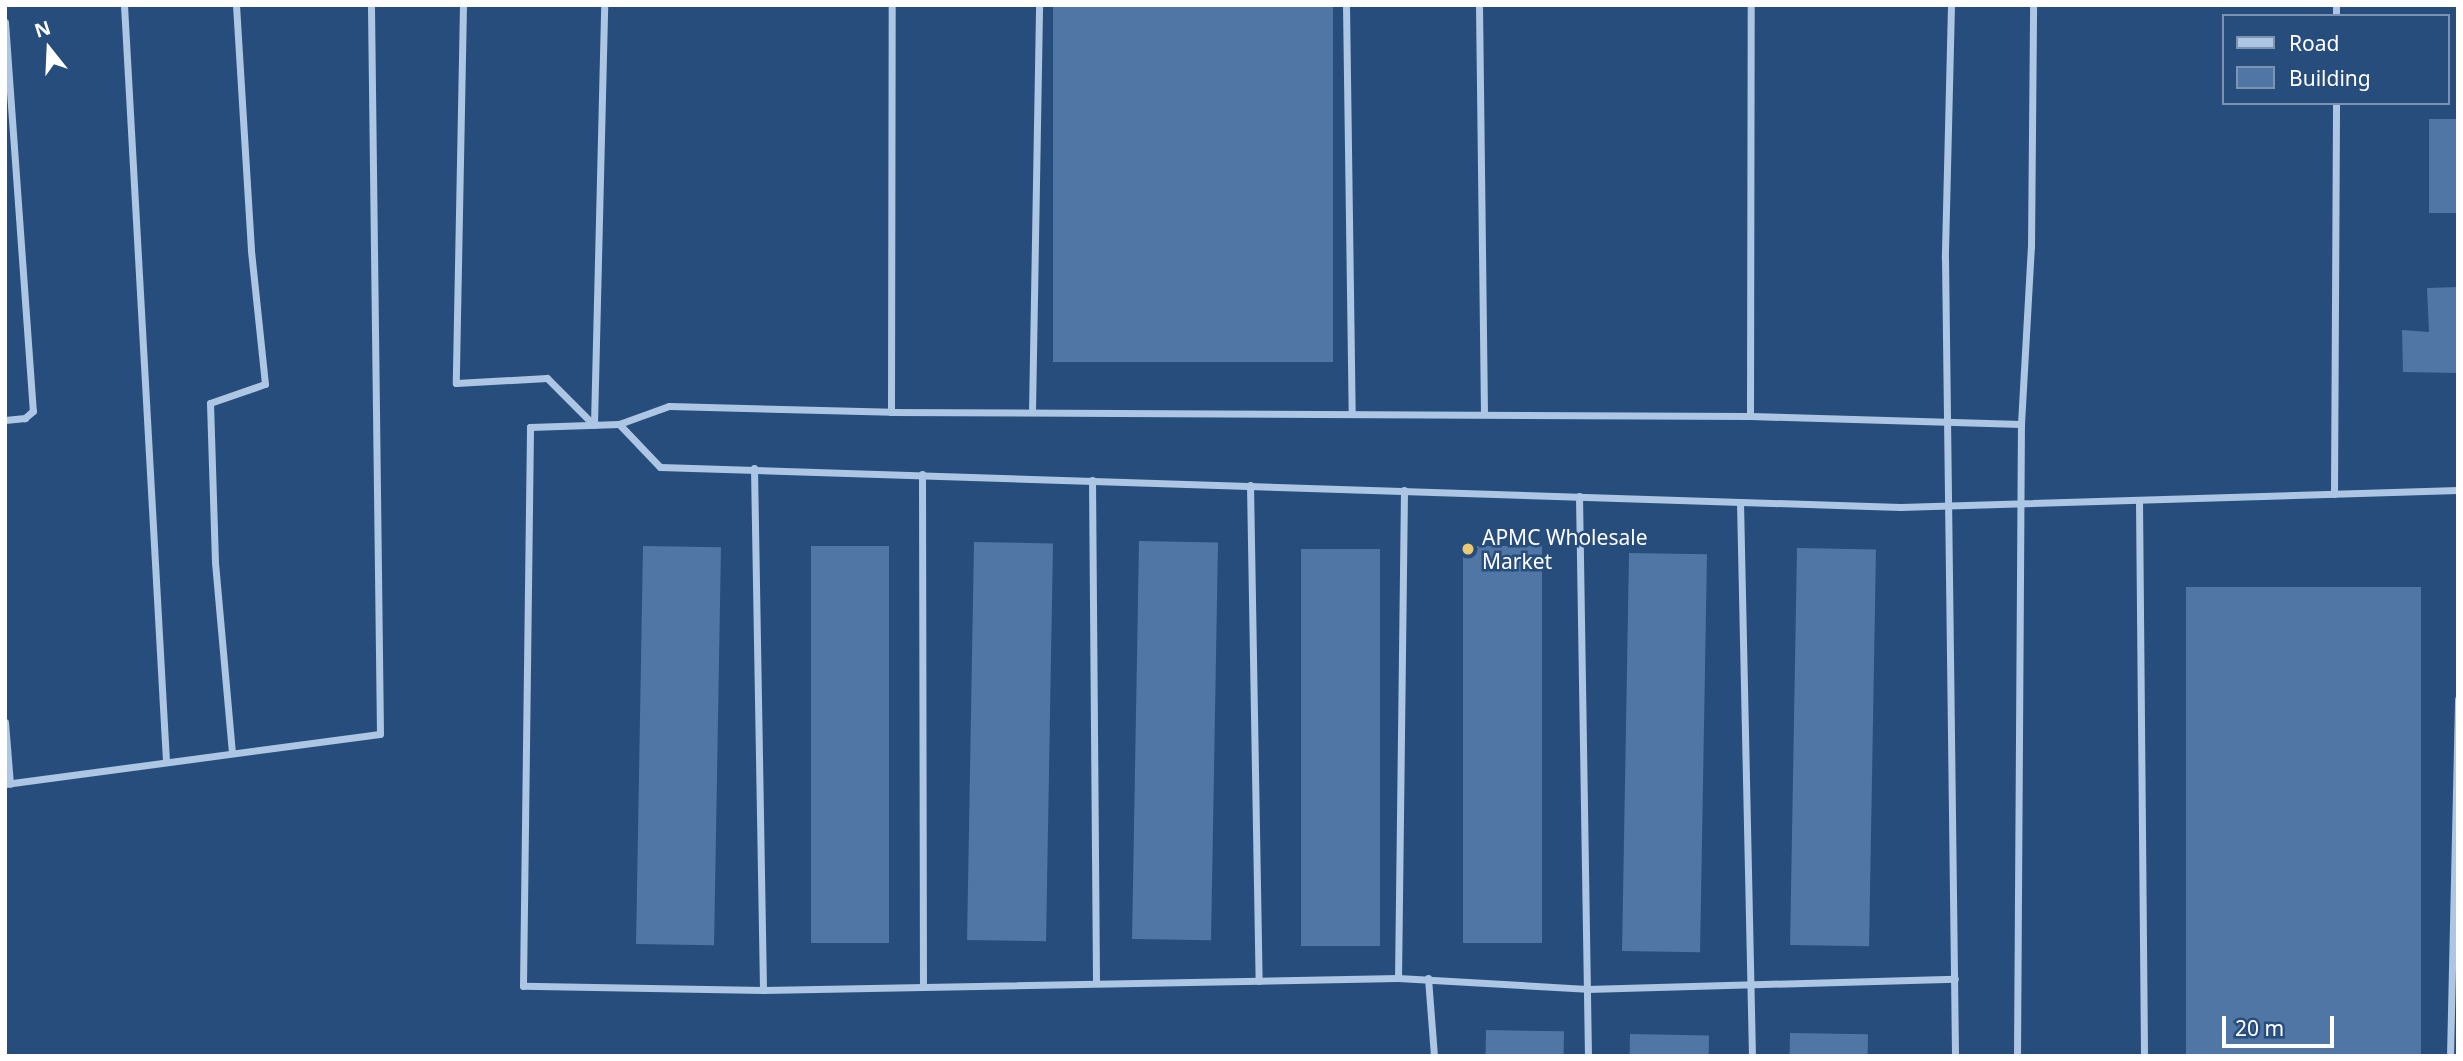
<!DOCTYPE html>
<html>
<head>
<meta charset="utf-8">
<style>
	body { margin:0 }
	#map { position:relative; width:2463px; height:1061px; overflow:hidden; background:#274d7c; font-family:"Noto Sans",sans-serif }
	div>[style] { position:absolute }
	.building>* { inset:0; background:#4f76a5; transform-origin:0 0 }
	.street>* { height:7px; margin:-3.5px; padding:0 3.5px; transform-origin:3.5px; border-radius:3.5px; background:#acc6e4 }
	.dots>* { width:19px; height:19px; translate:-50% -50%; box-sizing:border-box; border:4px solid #274d7c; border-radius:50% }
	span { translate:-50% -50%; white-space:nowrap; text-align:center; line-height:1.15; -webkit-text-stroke:5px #274d7c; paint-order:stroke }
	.poi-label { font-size:21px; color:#fff }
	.left { translate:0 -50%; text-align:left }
	.frame { position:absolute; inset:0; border:7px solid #fff; pointer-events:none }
	.legend { position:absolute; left:2222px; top:14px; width:228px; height:91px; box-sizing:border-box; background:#274d7c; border:2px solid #7d94b0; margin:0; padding:9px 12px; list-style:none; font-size:21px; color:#fff }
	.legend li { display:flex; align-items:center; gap:14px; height:35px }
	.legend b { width:35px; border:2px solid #7d94b0 }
	.north { position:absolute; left:14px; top:14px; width:70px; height:70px; -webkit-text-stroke:5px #274d7c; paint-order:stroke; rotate:342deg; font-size:19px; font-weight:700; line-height:28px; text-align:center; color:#fff }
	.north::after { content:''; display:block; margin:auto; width:24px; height:32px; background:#fff; clip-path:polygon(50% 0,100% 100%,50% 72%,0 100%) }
	.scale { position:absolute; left:2222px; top:1016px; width:112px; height:32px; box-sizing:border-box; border:4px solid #fff; border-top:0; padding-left:9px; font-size:21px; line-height:24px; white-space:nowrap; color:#fff; -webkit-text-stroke:5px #274d7c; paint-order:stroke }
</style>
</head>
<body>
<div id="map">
	<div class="building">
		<div style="left:1053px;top:5px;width:280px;height:357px"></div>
		<div style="left:2429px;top:119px;width:29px;height:94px"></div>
		<div style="clip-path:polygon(2458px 287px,2458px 373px,2403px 372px,2402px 330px,2429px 332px,2427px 288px)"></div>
		<div style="left:1139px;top:541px;width:79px;height:398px;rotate:1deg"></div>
		<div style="left:974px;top:542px;width:79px;height:398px;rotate:1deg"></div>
		<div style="left:643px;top:546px;width:78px;height:398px;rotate:1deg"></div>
		<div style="left:811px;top:546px;width:78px;height:397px"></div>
		<div style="left:1463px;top:546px;width:79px;height:397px"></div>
		<div style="left:1797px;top:548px;width:79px;height:397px;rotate:1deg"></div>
		<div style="left:1301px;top:549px;width:79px;height:397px"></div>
		<div style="left:1629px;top:553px;width:78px;height:398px;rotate:1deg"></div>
		<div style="left:2186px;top:587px;width:235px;height:469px"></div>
		<div style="left:1486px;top:1030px;width:78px;height:26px;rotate:1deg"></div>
		<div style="left:1790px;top:1033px;width:78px;height:23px;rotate:1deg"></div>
		<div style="left:1630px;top:1034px;width:79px;height:22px;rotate:1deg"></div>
	</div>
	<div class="street">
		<div style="left:124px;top:5px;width:757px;rotate:86.82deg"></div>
		<div style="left:463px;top:5px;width:378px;rotate:91.1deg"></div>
		<div style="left:456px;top:383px;width:91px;rotate:-3.1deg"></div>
		<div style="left:547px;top:378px;width:66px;rotate:45deg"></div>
		<div style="left:1346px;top:5px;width:409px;rotate:89.2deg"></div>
		<div style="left:1479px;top:5px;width:409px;rotate:89.3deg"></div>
		<div style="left:1951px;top:5px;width:253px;rotate:91.4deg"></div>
		<div style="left:1945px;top:258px;width:798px;rotate:89.28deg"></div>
		<div style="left:2336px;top:16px;width:11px;rotate:-90deg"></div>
		<div style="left:5px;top:22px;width:390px;rotate:85.9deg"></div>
		<div style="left:33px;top:411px;width:11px;rotate:139deg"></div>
		<div style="left:25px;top:418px;width:20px;rotate:174deg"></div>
		<div style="left:891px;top:412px;width:407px;rotate:-89.9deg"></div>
		<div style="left:1032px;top:412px;width:407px;rotate:-89deg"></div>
		<div style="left:1750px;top:416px;width:411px;rotate:-89.9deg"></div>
		<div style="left:594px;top:424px;width:419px;rotate:-88.6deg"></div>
		<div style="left:619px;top:424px;width:59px;rotate:46.4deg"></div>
		<div style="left:660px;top:467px;width:1241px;rotate:1.85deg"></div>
		<div style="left:1900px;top:507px;width:558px;rotate:-1.75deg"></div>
		<div style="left:754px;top:468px;width:522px;rotate:89.01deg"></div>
		<div style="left:922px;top:474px;width:513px;rotate:89.89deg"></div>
		<div style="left:1092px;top:480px;width:503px;rotate:89.54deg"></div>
		<div style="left:1250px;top:485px;width:496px;rotate:89deg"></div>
		<div style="left:1404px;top:490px;width:488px;rotate:90.7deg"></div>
		<div style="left:1398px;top:978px;width:189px;rotate:3.3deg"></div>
		<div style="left:1587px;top:989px;width:368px;rotate:-1.6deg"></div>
		<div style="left:2334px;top:494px;width:391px;rotate:-89.7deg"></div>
		<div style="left:1579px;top:496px;width:560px;rotate:89.08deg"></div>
		<div style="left:2139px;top:501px;width:555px;rotate:89.48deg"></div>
		<div style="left:1740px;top:502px;width:554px;rotate:88.76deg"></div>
		<div style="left:5px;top:722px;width:62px;rotate:85.4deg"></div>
		<div style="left:232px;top:753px;width:192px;rotate:-95.1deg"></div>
		<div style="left:215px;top:562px;width:159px;rotate:-91.8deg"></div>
		<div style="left:210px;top:403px;width:58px;rotate:-19.1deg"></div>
		<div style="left:265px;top:384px;width:135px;rotate:-96deg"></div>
		<div style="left:251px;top:250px;width:245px;rotate:-93.5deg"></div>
		<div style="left:5px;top:784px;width:378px;rotate:-7.6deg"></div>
		<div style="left:380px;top:734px;width:729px;rotate:-90.71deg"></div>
		<div style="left:1398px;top:978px;width:635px;rotate:178.92deg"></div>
		<div style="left:763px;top:990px;width:240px;rotate:-179deg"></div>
		<div style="left:523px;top:986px;width:559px;rotate:-89.28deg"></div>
		<div style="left:530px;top:427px;width:89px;rotate:-1.9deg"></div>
		<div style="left:619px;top:424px;width:53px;rotate:-19.8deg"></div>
		<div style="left:669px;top:406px;width:222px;rotate:1.5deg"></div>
		<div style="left:891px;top:412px;width:859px;rotate:0.27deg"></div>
		<div style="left:1750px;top:416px;width:271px;rotate:1.7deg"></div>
		<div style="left:1428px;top:978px;width:78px;rotate:85.6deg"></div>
		<div style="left:2017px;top:1056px;width:632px;rotate:-89.64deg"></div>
		<div style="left:2021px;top:424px;width:177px;rotate:-86.8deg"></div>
		<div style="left:2031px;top:247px;width:242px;rotate:-89.5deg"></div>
		<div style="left:2450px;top:1056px;width:357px;rotate:-88.7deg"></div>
	</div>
	<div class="dots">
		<div style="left:1468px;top:549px;background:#edc872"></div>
	</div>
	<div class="poi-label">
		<span class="left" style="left:1482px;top:549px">APMC Wholesale<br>Market</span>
	</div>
	<div class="frame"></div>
	<ul class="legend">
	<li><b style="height:9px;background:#acc6e4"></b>Road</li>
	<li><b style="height:19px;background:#4f76a5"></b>Building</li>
	</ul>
	<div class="north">N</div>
	<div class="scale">20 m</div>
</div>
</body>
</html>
